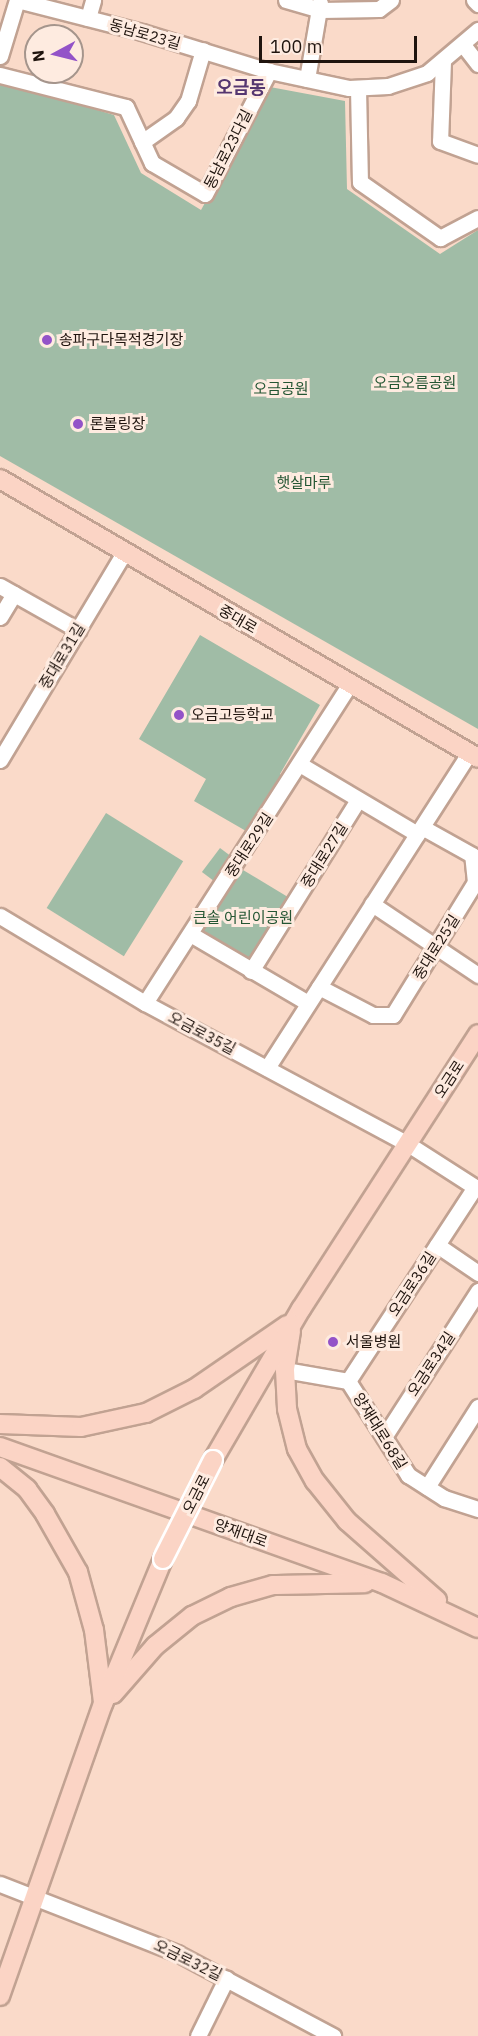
<!DOCTYPE html>
<html>
<head>
<meta charset="utf-8">
<style>
	body { margin:0 }
	#map { position:relative; width:478px; height:2036px; overflow:hidden; background:#fadac9; font-family:"IBM Plex Sans","Noto Sans KR",sans-serif }
	div>[style] { position:absolute }
	.green>* { inset:0; background:#a0bca6; transform-origin:0 0 }
	.roads { filter:drop-shadow(2px 0 #c1a292) drop-shadow(-2px 0 #c1a292) drop-shadow(0 2px #c1a292) drop-shadow(0 -2px #c1a292) }
	.minor>* { height:15px; margin:-7.5px; padding:0 7.5px; transform-origin:7.5px; border-radius:7.5px; background:#fff }
	.major>* { height:18px; margin:-9px; padding:0 9px; transform-origin:9px; border-radius:9px; background:#fbd4c5 }
	.bridges { filter:drop-shadow(2px 0 #fff) drop-shadow(-2px 0 #fff) drop-shadow(0 2px #fff) drop-shadow(0 -2px #fff) }
	.major-bridge>* { height:18px; margin:-9px; padding:0 9px; transform-origin:9px; border-radius:9px; background:#fbd4c5 }
	.dots>* { width:16px; height:16px; translate:-50% -50%; box-sizing:border-box; border:3px solid #feebe0; border-radius:50% }
	span { translate:-50% -50%; white-space:nowrap; text-align:center; line-height:1.15; -webkit-text-stroke:6px #feebe0; paint-order:stroke }
	.street-label { font-size:15px; color:#1f140e }
	.poi-label { font-size:15px; color:#1f140e }
	.left { translate:0 -50%; text-align:left }
	.park-label { font-size:15px; color:#245633 }
	.quarter-label { font-size:18px; color:#553670; font-weight:700 }
	.north { position:absolute; left:24px; top:24px; width:60px; height:60px; box-sizing:border-box; background:#feebe0; border:2px solid #a5958c; border-radius:50%; rotate:263deg; font-size:16px; font-weight:700; line-height:24px; text-align:center; color:#1f140e }
	.north::after { content:''; display:block; margin:auto; width:21px; height:27px; background:#9353c8; clip-path:polygon(50% 0,100% 100%,50% 72%,0 100%) }
	.scale { position:absolute; left:259px; top:36px; width:158px; height:27px; box-sizing:border-box; border:3px solid #1f140e; border-top:0; padding-left:8px; font-size:18px; line-height:21px; white-space:nowrap; color:#1f140e; -webkit-text-stroke:4px #feebe0; paint-order:stroke }
</style>
</head>
<body>
<div id="map">
	<div class="green">
		<div style="clip-path:polygon(0 81px,114px 115px,141px 173px,201px 210px,270px 87px,345px 101px,347px 189px,440px 254px,478px 230px,478px 729px,0 456px)"></div>
		<div style="clip-path:polygon(200px 635px,320px 705px,280px 774px,283px 777px,246px 831px,194px 801px,206px 779px,139px 739px)"></div>
		<div style="left:106px;top:813px;width:91px;height:112px;rotate:32deg"></div>
		<div style="left:220px;top:848px;width:15px;height:30px;rotate:37deg"></div>
		<div style="left:238px;top:867px;width:63px;height:79px;rotate:31deg"></div>
	</div>
	<div class="roads">
		<div class="minor">
			<div style="left:17px;top:0;width:129px;rotate:14.4deg"></div>
			<div style="left:142px;top:32px;width:133px;rotate:17.1deg"></div>
			<div style="left:269px;top:71px;width:82px;rotate:12deg"></div>
			<div style="left:349px;top:88px;width:39px;rotate:-3deg"></div>
			<div style="left:388px;top:86px;width:41px;rotate:-18.4deg"></div>
			<div style="left:427px;top:73px;width:67px;rotate:-40.1deg"></div>
			<div style="left:286px;top:0;width:36px;rotate:16deg"></div>
			<div style="left:321px;top:10px;width:58px;rotate:-1deg"></div>
			<div style="left:379px;top:9px;width:15px;rotate:-37deg"></div>
			<div style="left:474px;top:0;width:6px;rotate:45deg"></div>
			<div style="left:88px;top:18px;width:19px;rotate:-74deg"></div>
			<div style="left:464px;top:46px;width:23px;rotate:52deg"></div>
			<div style="left:0;top:56px;width:59px;rotate:-73.1deg"></div>
			<div style="left:443px;top:61px;width:80px;rotate:92.1deg"></div>
			<div style="left:440px;top:141px;width:40px;rotate:20.2deg"></div>
			<div style="left:0;top:75px;width:130px;rotate:14.3deg"></div>
			<div style="left:126px;top:107px;width:62px;rotate:65.1deg"></div>
			<div style="left:152px;top:163px;width:61px;rotate:30.3deg"></div>
			<div style="left:205px;top:194px;width:139px;rotate:-62.5deg"></div>
			<div style="left:307px;top:79px;width:77px;rotate:-80.3deg"></div>
			<div style="left:358px;top:88px;width:94px;rotate:88.8deg"></div>
			<div style="left:360px;top:182px;width:98px;rotate:35deg"></div>
			<div style="left:440px;top:238px;width:43px;rotate:-27.8deg"></div>
			<div style="left:142px;top:142px;width:42px;rotate:-35.2deg"></div>
			<div style="left:176px;top:118px;width:21px;rotate:-55deg"></div>
			<div style="left:188px;top:101px;width:53px;rotate:-73.6deg"></div>
			<div style="left:0;top:586px;width:90px;rotate:29.4deg"></div>
			<div style="left:0;top:617px;width:27px;rotate:-59deg"></div>
			<div style="left:0;top:760px;width:241px;rotate:-59.1deg"></div>
			<div style="left:301px;top:765px;width:135px;rotate:30.7deg"></div>
			<div style="left:372px;top:904px;width:128px;rotate:33.8deg"></div>
			<div style="left:0;top:916px;width:169px;rotate:31deg"></div>
			<div style="left:145px;top:1003px;width:298px;rotate:28.2deg"></div>
			<div style="left:408px;top:1144px;width:83px;rotate:32.7deg"></div>
			<div style="left:192px;top:935px;width:134px;rotate:30.4deg"></div>
			<div style="left:251px;top:971px;width:202px;rotate:-58deg"></div>
			<div style="left:319px;top:987px;width:61px;rotate:27.4deg"></div>
			<div style="left:373px;top:1015px;width:20px"></div>
			<div style="left:393px;top:1015px;width:156px;rotate:-58.3deg"></div>
			<div style="left:475px;top:882px;width:27px;rotate:-96deg"></div>
			<div style="left:472px;top:855px;width:57px;rotate:-150.8deg"></div>
			<div style="left:145px;top:1003px;width:379px;rotate:-57.3deg"></div>
			<div style="left:267px;top:1068px;width:374px;rotate:-57.3deg"></div>
			<div style="left:437px;top:1245px;width:50px;rotate:34.3deg"></div>
			<div style="left:285px;top:1370px;width:64px;rotate:9.9deg"></div>
			<div style="left:348px;top:1381px;width:232px;rotate:-56.8deg"></div>
			<div style="left:348px;top:1381px;width:112px;rotate:57.4deg"></div>
			<div style="left:408px;top:1475px;width:43px;rotate:32.6deg"></div>
			<div style="left:444px;top:1498px;width:36px;rotate:18deg"></div>
			<div style="left:384px;top:1437px;width:174px;rotate:-57.2deg"></div>
			<div style="left:427px;top:1487px;width:95px;rotate:-57.5deg"></div>
			<div style="left:0;top:1884px;width:190px;rotate:21.3deg"></div>
			<div style="left:177px;top:1953px;width:177px;rotate:28deg"></div>
			<div style="left:198px;top:2036px;width:64px;rotate:-63.8deg"></div>
		</div>
		<div class="major">
			<div style="left:0;top:479px;width:553px;rotate:30.27deg"></div>
			<div style="left:291px;top:1331px;width:39px;rotate:99deg"></div>
			<div style="left:285px;top:1370px;width:39px;rotate:87deg"></div>
			<div style="left:287px;top:1409px;width:41px;rotate:76deg"></div>
			<div style="left:297px;top:1449px;width:37px;rotate:61deg"></div>
			<div style="left:315px;top:1481px;width:51px;rotate:51.3deg"></div>
			<div style="left:347px;top:1521px;width:120px;rotate:41.3deg"></div>
			<div style="left:0;top:1424px;width:81px;rotate:2.1deg"></div>
			<div style="left:81px;top:1427px;width:66px;rotate:-12.2deg"></div>
			<div style="left:146px;top:1413px;width:54px;rotate:-26.6deg"></div>
			<div style="left:194px;top:1389px;width:113px;rotate:-34.5deg"></div>
			<div style="left:0;top:1447px;width:405px;rotate:19.6deg"></div>
			<div style="left:382px;top:1583px;width:106px;rotate:25.1deg"></div>
			<div style="left:213px;top:1460px;width:175px;rotate:-59.8deg"></div>
			<div style="left:301px;top:1309px;width:327px;rotate:-57.2deg"></div>
			<div style="left:0;top:1467px;width:35px;rotate:39deg"></div>
			<div style="left:27px;top:1489px;width:31px;rotate:54deg"></div>
			<div style="left:45px;top:1514px;width:67px;rotate:60.4deg"></div>
			<div style="left:78px;top:1572px;width:60px;rotate:74.6deg"></div>
			<div style="left:94px;top:1630px;width:73px;rotate:82.9deg"></div>
			<div style="left:113px;top:1694px;width:64px;rotate:-48.8deg"></div>
			<div style="left:155px;top:1646px;width:48px;rotate:-39deg"></div>
			<div style="left:192px;top:1616px;width:43px;rotate:-26deg"></div>
			<div style="left:231px;top:1597px;width:44px;rotate:-15.9deg"></div>
			<div style="left:273px;top:1585px;width:92px;rotate:-1.2deg"></div>
			<div style="left:0;top:1996px;width:310px;rotate:-70.6deg"></div>
			<div style="left:103px;top:1704px;width:157px;rotate:-67.5deg"></div>
		</div>
	</div>
	<div class="bridges">
		<div class="major-bridge">
			<div style="left:163px;top:1559px;width:111px;rotate:-63.2deg"></div>
		</div>
	</div>
	<div class="dots">
		<div style="left:47px;top:340px;background:#9353c8"></div>
		<div style="left:78px;top:424px;background:#9353c8"></div>
		<div style="left:179px;top:715px;background:#9353c8"></div>
		<div style="left:333px;top:1342px;background:#9353c8"></div>
	</div>
	<div class="street-label">
		<span style="left:145px;top:34px;rotate:16deg">동남로23길</span>
		<span style="left:228px;top:149px;rotate:-63deg">동남로23다길</span>
		<span style="left:238px;top:619px;rotate:30deg">중대로</span>
		<span style="left:62px;top:656px;rotate:-59deg">중대로31길</span>
		<span style="left:249px;top:845px;rotate:-57deg">중대로29길</span>
		<span style="left:324px;top:855px;rotate:-58deg">중대로27길</span>
		<span style="left:436px;top:947px;rotate:-58deg">중대로25길</span>
		<span style="left:202px;top:1033px;rotate:28deg">오금로35길</span>
		<span style="left:449px;top:1079px;rotate:-57deg">오금로</span>
		<span style="left:412px;top:1284px;rotate:-57deg">오금로36길</span>
		<span style="left:431px;top:1364px;rotate:-57deg">오금로34길</span>
		<span style="left:380px;top:1431px;rotate:58deg">양재대로68길</span>
		<span style="left:196px;top:1494px;rotate:-63deg">오금로</span>
		<span style="left:241px;top:1533px;rotate:20deg">양재대로</span>
		<span style="left:188px;top:1960px;rotate:26deg">오금로32길</span>
	</div>
	<div class="poi-label">
		<span class="left" style="left:59px;top:340px">송파구다목적경기장</span>
		<span class="left" style="left:90px;top:424px">론볼링장</span>
		<span class="left" style="left:191px;top:715px">오금고등학교</span>
		<span class="left" style="left:346px;top:1342px">서울병원</span>
	</div>
	<div class="park-label">
		<span style="left:415px;top:383px">오금오름공원</span>
		<span style="left:281px;top:389px">오금공원</span>
		<span style="left:304px;top:483px">햇살마루</span>
		<span style="left:243px;top:918px">큰솔 어린이공원</span>
	</div>
	<div class="quarter-label">
		<span style="left:241px;top:88px">오금동</span>
	</div>
	<div class="north">N</div>
	<div class="scale">100 m</div>
</div>
</body>
</html>
